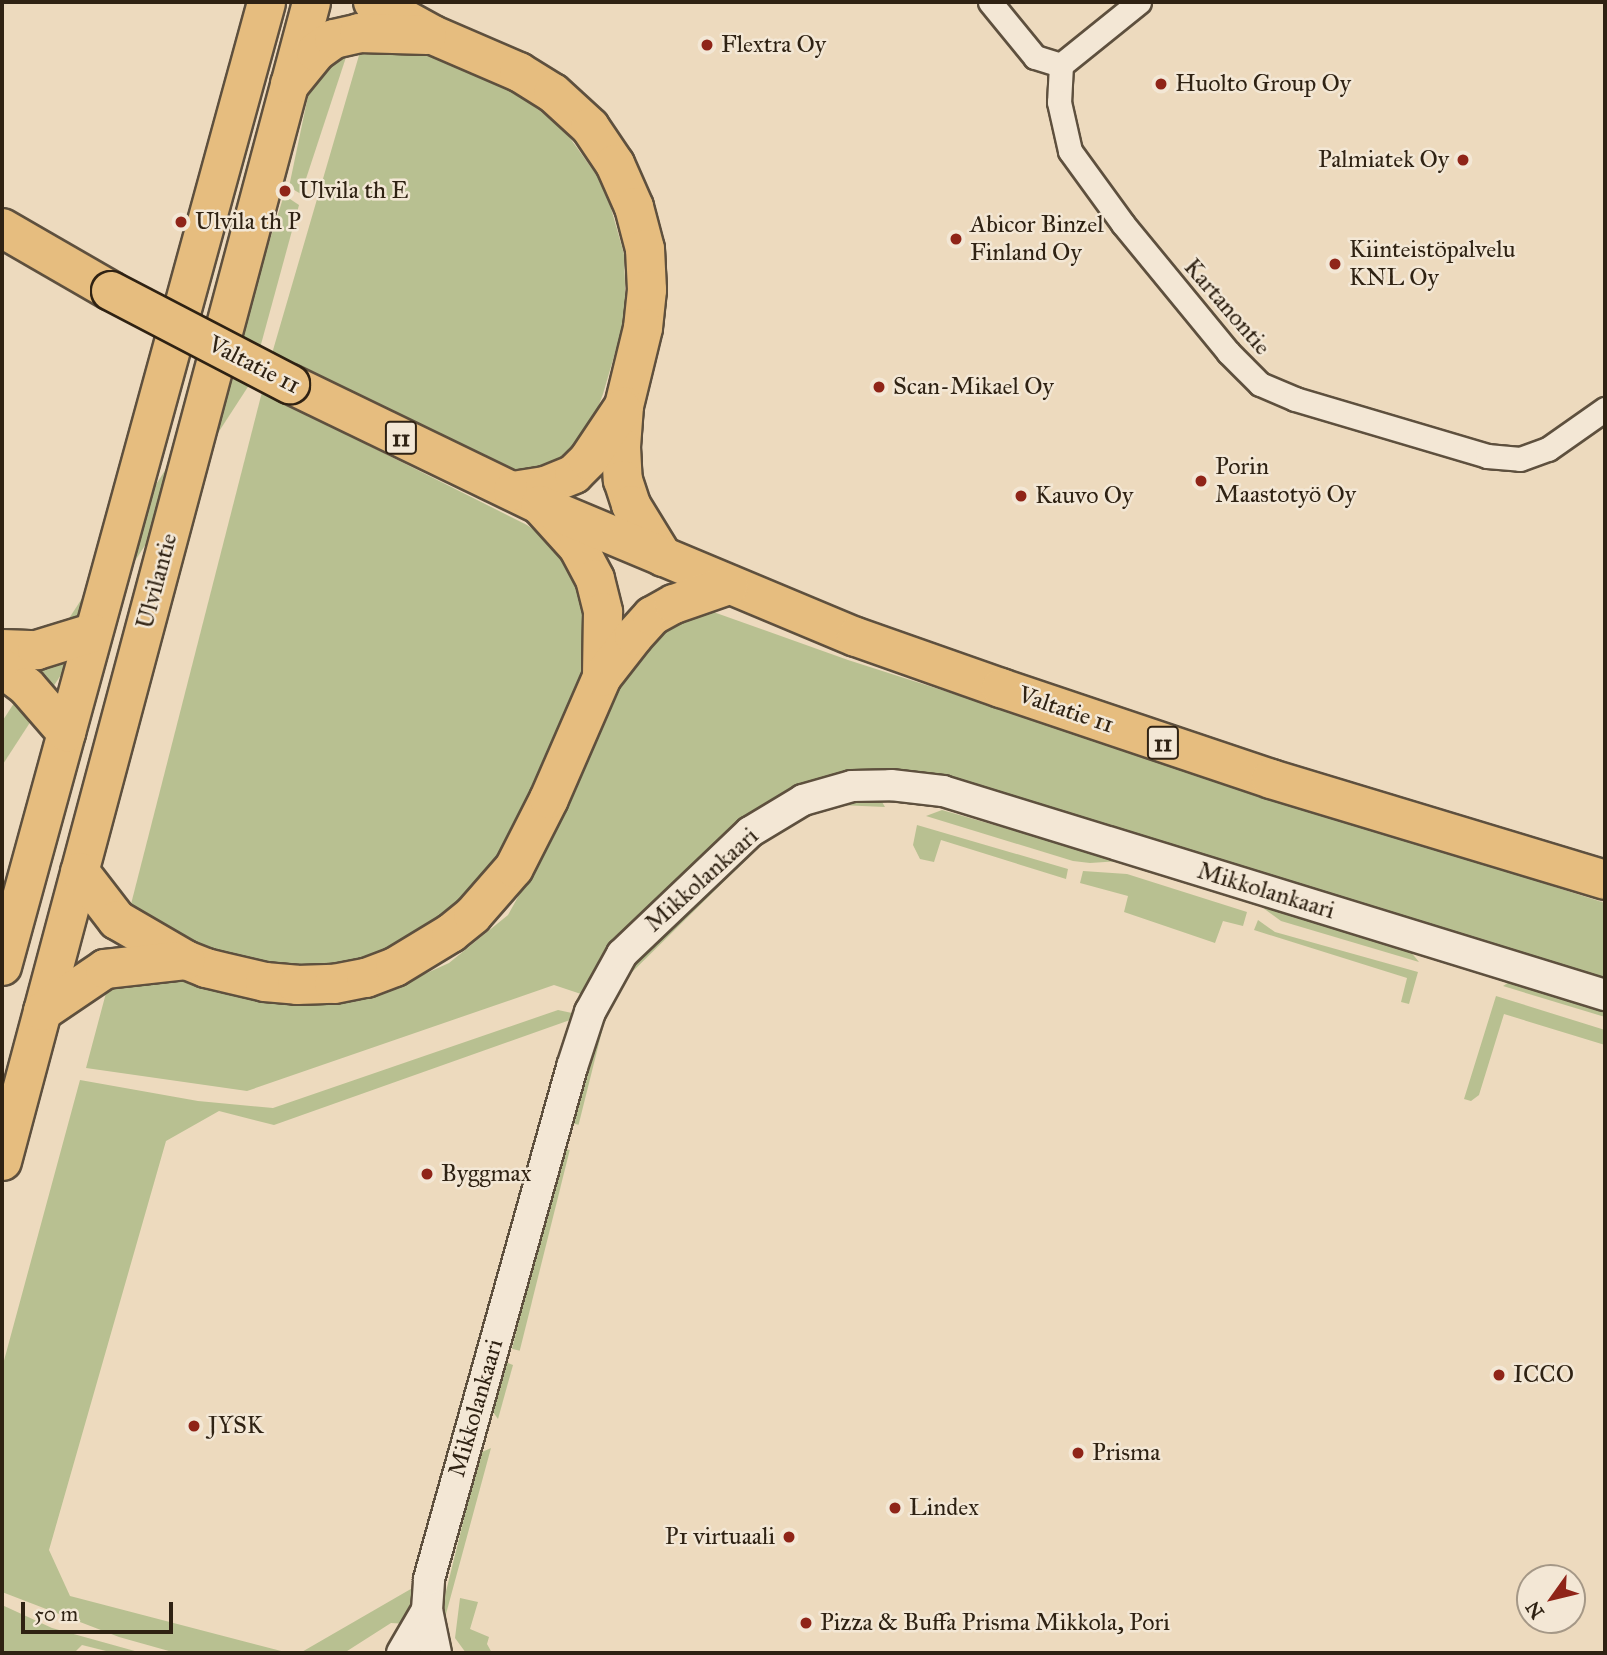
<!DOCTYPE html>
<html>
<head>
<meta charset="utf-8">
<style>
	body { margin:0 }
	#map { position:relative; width:1607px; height:1655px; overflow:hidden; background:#eddabe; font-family:"IM FELL Great Primer",serif }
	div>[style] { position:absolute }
	.green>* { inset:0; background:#b8c091; transform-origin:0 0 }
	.roads { filter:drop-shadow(2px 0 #5e503e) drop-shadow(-2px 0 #5e503e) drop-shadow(0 2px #5e503e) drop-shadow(0 -2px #5e503e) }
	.minor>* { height:23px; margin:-11.5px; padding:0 11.5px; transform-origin:11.5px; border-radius:11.5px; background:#f3e7d5 }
	.tertiary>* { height:30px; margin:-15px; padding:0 15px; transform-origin:15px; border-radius:15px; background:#f3e7d5 }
	.primary>* { height:37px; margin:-18.5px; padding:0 18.5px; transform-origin:18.5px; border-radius:18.5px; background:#e6bd7f }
	.trunk>* { height:38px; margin:-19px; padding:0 19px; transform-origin:19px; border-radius:19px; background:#e6bd7f }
	.bridges { filter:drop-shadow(2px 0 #2f2213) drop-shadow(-2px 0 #2f2213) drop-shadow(0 2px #2f2213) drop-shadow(0 -2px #2f2213) }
	.trunk-bridge>* { height:38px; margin:-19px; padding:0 19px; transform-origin:19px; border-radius:19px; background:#e6bd7f }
	.dots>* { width:19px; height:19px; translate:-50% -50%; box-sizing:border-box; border:4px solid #f3e7d5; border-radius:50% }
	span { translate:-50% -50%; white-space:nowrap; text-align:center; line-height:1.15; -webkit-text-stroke:5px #f3e7d5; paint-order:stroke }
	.shield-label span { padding:2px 5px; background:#f3e7d5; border:2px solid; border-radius:5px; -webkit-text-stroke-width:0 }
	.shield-label { font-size:23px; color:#2f2213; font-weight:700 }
	.poi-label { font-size:24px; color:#2f2213 }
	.left { translate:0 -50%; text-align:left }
	.right { translate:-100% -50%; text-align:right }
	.street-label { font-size:24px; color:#2f2213 }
	.frame { position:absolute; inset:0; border:4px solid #2f2213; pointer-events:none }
	.north { position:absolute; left:1516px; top:1564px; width:70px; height:70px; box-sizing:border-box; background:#f3e7d5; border:2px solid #a59887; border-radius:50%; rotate:236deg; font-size:19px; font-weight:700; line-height:28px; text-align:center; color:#2f2213 }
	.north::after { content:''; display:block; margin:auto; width:24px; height:32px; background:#8f2418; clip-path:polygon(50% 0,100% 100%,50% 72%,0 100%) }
	.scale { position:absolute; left:21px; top:1602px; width:152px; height:32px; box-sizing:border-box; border:4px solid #2f2213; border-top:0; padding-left:9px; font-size:21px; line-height:24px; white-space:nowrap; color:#2f2213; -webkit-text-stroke:5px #f3e7d5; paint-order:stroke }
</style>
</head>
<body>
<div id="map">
	<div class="green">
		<div style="clip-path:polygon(350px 45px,301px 194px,289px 187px,312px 77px)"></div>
		<div style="clip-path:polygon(362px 45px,411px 50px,504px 82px,565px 131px,605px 187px,624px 254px,626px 315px,603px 394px,586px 439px,569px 466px,538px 475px,501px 470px,271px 357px)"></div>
		<div style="clip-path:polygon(284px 195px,299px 205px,260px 348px,239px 338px)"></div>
		<div style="left:229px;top:372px;width:24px;height:511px;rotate:33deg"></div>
		<div style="clip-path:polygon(262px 392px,527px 525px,559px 548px,591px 615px,586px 666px,533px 796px,501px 860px,464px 904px,387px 956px,291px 972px,200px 945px,129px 912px)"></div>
		<div style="clip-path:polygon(705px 609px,848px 660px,1605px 903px,1605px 984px,883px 771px,846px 772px,793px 786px,747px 815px,607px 945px,581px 994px,554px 985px,247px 1091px,86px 1068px,110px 978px,159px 975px,274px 1003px,325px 1002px,387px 991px,449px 963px,508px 915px,552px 835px,634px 656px,659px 625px)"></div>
		<div style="clip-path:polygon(878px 795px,885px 807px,839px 805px,819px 810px,762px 844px,624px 980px,615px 979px,785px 817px)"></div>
		<div style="clip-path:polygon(942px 810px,1120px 861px,1090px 863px,1073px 861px,926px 816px)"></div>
		<div style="clip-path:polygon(917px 825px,1068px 869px,1066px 879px,941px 840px,934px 862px,920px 859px,913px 845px)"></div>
		<div style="clip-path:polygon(1083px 871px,1127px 874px,1247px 912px,1243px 926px,1223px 921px,1215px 943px,1124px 912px,1128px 896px,1080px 883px)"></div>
		<div style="clip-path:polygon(1255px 902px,1406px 946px,1419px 962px,1281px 921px)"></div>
		<div style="clip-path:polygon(1258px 920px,1275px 932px,1418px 972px,1409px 1004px,1401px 1002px,1407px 978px,1254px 930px)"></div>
		<div style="clip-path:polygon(1514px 979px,1605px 1005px,1605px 1017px,1503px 986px)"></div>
		<div style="clip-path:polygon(1496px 996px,1605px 1030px,1605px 1045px,1504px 1014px,1479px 1095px,1471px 1101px,1464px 1099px)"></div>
		<div style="clip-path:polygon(558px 1010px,572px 1013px,570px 1020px,274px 1125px,219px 1111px,166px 1141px,49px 1550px,70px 1596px,289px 1653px,176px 1653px,119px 1637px,2px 1592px,2px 1368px,80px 1080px,198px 1101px,273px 1108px)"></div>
		<div style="left:596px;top:1022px;width:8px;height:104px;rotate:14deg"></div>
		<div style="left:562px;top:1148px;width:8px;height:207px;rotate:14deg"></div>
		<div style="clip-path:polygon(503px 1361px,513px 1365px,498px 1419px,493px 1412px)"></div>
		<div style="clip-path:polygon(491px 1448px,446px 1614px,444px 1630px,441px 1612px,480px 1453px)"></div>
		<div style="clip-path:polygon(416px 1586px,409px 1624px,391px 1623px,344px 1653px,300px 1653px)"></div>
		<div style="clip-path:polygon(460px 1598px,478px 1602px,470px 1629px,489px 1637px,487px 1644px,492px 1653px,466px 1653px,455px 1638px)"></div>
		<div style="clip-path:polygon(2px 1605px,52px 1628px,142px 1653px,114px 1653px,82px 1645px,74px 1653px,2px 1653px)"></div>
	</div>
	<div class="roads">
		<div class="minor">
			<div style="left:990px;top:2px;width:71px;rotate:50.7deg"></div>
			<div style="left:1035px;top:57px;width:27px;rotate:17deg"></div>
			<div style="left:1139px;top:2px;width:100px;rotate:141.1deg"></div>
			<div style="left:1061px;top:65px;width:37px;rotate:93deg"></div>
			<div style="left:1059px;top:102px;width:50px;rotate:77.3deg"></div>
			<div style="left:1070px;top:151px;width:90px;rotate:54deg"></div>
			<div style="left:1123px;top:224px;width:166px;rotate:50.6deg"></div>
			<div style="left:1228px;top:352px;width:45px;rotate:45deg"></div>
			<div style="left:1260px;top:384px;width:38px;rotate:23deg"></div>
			<div style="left:1295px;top:399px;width:200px;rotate:16.5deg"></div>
			<div style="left:1487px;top:456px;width:33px;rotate:5deg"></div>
			<div style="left:1520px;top:459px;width:30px;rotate:-20deg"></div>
			<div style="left:1548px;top:449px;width:70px;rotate:-35.1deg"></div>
		</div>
		<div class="tertiary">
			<div style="left:402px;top:1653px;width:50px;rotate:-59.8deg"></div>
			<div style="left:436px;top:1653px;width:44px;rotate:-101.8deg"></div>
			<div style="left:427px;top:1610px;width:31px;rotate:-86deg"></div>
			<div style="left:429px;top:1579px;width:532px;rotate:-74.4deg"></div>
			<div style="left:572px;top:1067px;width:58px;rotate:-71.9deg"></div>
			<div style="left:590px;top:1012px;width:66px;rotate:-61.1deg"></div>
			<div style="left:622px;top:954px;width:177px;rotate:-43.6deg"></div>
			<div style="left:750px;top:832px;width:62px;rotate:-31.1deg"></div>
			<div style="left:803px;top:800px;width:51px;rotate:-15.9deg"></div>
			<div style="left:852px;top:786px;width:39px;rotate:-1deg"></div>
			<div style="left:891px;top:785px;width:52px;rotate:6.6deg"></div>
			<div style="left:943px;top:791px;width:693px;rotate:17.13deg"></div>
		</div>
		<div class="primary">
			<div style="left:2px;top:966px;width:999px;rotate:-74.68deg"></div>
			<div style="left:2px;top:1161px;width:1199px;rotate:-75.07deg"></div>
		</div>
		<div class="trunk">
			<div style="left:373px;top:2px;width:68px;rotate:28.8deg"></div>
			<div style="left:433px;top:35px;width:94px;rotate:23.3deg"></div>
			<div style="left:519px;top:72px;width:40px;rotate:32deg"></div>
			<div style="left:553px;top:93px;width:50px;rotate:42.6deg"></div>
			<div style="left:590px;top:127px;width:45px;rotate:56deg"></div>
			<div style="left:615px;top:164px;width:47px;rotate:66.2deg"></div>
			<div style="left:634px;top:207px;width:43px;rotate:75.3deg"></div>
			<div style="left:645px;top:249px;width:41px;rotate:87.2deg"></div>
			<div style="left:647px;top:290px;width:38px;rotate:96deg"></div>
			<div style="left:643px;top:328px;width:80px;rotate:103.7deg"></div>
			<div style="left:624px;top:406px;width:41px;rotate:94.2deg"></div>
			<div style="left:621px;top:447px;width:33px;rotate:87deg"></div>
			<div style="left:623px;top:480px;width:26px;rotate:72deg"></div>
			<div style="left:631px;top:505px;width:61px;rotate:58.4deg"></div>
			<div style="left:290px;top:84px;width:41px;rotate:-50.9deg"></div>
			<div style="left:316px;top:52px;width:22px;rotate:-36deg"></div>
			<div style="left:334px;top:39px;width:26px;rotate:-13deg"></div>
			<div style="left:359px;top:33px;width:68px;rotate:1.7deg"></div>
			<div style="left:2px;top:228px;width:126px;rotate:30deg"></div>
			<div style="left:290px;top:384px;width:278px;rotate:25.8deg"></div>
			<div style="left:540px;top:505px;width:57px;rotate:47.9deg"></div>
			<div style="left:578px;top:547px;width:36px;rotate:62deg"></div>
			<div style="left:595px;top:579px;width:34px;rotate:76deg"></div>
			<div style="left:603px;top:612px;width:65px;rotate:90.9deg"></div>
			<div style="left:513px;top:491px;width:32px;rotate:-9deg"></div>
			<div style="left:545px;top:486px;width:31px;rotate:-22deg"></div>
			<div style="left:574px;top:474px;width:20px;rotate:-45deg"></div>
			<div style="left:588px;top:460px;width:61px;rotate:-56.3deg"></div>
			<div style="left:540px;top:505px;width:342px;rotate:22.7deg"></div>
			<div style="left:856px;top:637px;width:154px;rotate:19.4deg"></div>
			<div style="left:1001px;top:688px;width:285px;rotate:18.6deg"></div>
			<div style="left:1271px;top:779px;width:349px;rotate:16.8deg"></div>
			<div style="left:2px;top:649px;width:35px;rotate:2deg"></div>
			<div style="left:37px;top:650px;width:58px;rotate:-17.2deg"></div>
			<div style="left:2px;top:668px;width:31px;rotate:37deg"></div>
			<div style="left:27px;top:687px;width:60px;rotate:49.1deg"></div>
			<div style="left:80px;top:872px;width:61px;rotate:52.4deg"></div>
			<div style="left:117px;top:920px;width:80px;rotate:30.1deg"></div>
			<div style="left:186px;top:960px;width:22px;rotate:22deg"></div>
			<div style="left:206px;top:968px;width:61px;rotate:13.3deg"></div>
			<div style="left:265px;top:982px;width:32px;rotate:5deg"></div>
			<div style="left:297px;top:985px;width:37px;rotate:-2deg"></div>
			<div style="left:334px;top:984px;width:33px;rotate:-11deg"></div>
			<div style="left:366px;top:978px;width:31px;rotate:-21deg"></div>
			<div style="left:395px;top:967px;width:66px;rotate:-31.3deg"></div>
			<div style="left:451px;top:933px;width:28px;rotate:-39deg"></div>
			<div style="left:473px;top:915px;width:62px;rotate:-48.9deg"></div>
			<div style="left:514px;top:868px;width:77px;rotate:-63.1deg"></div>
			<div style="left:549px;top:799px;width:133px;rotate:-66.5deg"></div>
			<div style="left:602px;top:677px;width:52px;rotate:-52deg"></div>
			<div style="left:634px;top:636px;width:27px;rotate:-48deg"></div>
			<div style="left:652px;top:616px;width:25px;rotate:-29deg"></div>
			<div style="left:674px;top:604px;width:58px;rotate:-19.1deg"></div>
			<div style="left:43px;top:1011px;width:75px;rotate:-34.1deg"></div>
			<div style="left:105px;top:969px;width:81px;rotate:-6.3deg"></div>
		</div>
	</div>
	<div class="bridges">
		<div class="trunk-bridge">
			<div style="left:111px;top:291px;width:202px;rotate:27.5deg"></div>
		</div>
	</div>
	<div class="dots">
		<div style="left:707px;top:45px;background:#8f2418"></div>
		<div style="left:1161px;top:84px;background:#8f2418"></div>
		<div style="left:1463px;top:160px;background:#8f2418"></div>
		<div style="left:285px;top:191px;background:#8f2418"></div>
		<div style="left:181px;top:222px;background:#8f2418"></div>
		<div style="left:956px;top:239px;background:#8f2418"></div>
		<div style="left:1335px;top:264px;background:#8f2418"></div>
		<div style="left:879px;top:387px;background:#8f2418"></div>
		<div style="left:1201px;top:481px;background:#8f2418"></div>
		<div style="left:1021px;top:496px;background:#8f2418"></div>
		<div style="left:427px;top:1174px;background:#8f2418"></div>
		<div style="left:1499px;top:1375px;background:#8f2418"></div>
		<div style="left:194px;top:1426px;background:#8f2418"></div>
		<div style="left:1078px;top:1453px;background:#8f2418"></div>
		<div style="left:895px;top:1508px;background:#8f2418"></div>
		<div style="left:789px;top:1537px;background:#8f2418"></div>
		<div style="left:806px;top:1623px;background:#8f2418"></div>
	</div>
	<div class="shield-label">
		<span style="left:401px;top:438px">11</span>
		<span style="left:1163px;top:743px">11</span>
	</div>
	<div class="poi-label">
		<span class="left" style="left:721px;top:45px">Flextra Oy</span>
		<span class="left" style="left:1175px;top:84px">Huolto Group Oy</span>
		<span class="right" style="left:1449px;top:160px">Palmiatek Oy</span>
		<span class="left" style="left:299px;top:191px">Ulvila th E</span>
		<span class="left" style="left:195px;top:222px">Ulvila th P</span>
		<span class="left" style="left:970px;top:239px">Abicor Binzel<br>Finland Oy</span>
		<span class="left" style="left:1349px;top:264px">Kiinteistöpalvelu<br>KNL Oy</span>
		<span class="left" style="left:893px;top:387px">Scan-Mikael Oy</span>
		<span class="left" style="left:1215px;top:481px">Porin<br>Maastotyö Oy</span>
		<span class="left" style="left:1035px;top:496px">Kauvo Oy</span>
		<span class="left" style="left:441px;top:1174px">Byggmax</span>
		<span class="left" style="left:1513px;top:1375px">ICCO</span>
		<span class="left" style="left:208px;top:1426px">JYSK</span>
		<span class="left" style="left:1092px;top:1453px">Prisma</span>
		<span class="left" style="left:909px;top:1508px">Lindex</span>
		<span class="right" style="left:775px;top:1537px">P1 virtuaali</span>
		<span class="left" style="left:820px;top:1623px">Pizza &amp; Buffa Prisma Mikkola, Pori</span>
	</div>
	<div class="street-label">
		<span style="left:1227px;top:307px;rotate:49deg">Kartanontie</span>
		<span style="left:254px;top:365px;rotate:27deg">Valtatie 11</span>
		<span style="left:157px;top:581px;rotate:-75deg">Ulvilantie</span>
		<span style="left:1066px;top:710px;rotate:19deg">Valtatie 11</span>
		<span style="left:702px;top:880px;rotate:-42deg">Mikkolankaari</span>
		<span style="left:1266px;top:891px;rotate:17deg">Mikkolankaari</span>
		<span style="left:476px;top:1408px;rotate:-74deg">Mikkolankaari</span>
	</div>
	<div class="frame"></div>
	<div class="north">N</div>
	<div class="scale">50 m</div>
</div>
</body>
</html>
